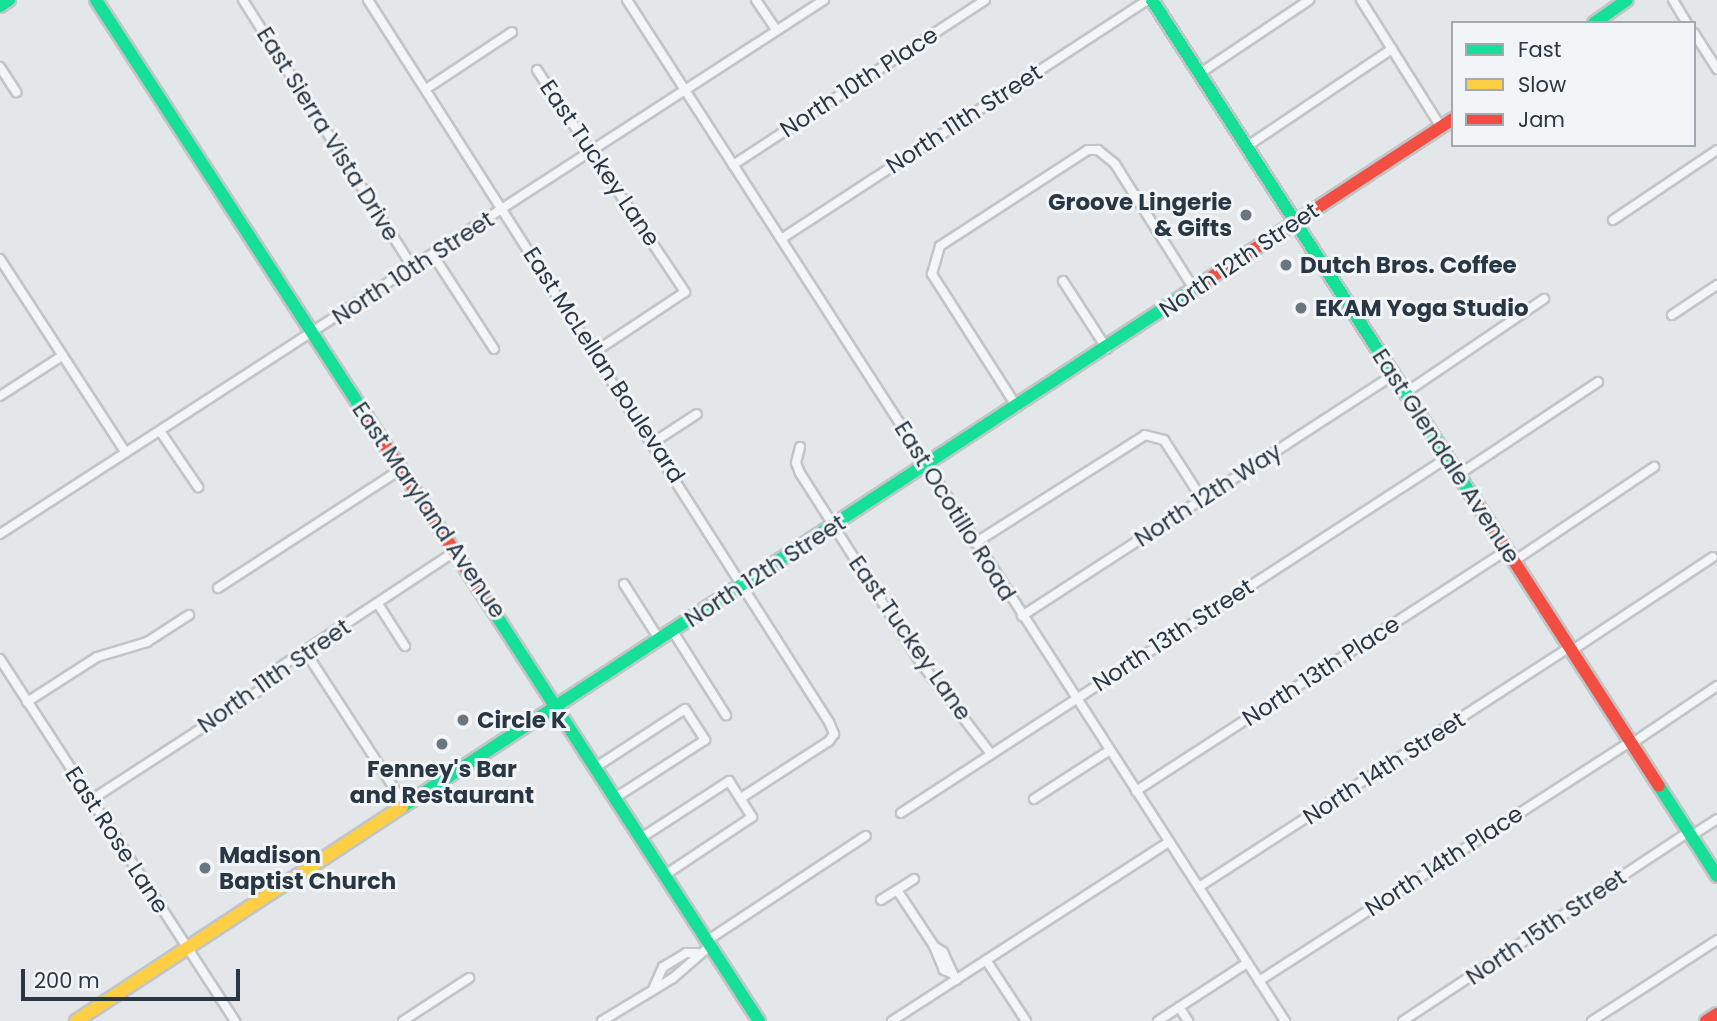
<!DOCTYPE html>
<html>
<head>
<meta charset="utf-8">
<style>
	body { margin:0 }
	#map { position:relative; width:1717px; height:1021px; overflow:hidden; background:#e4e7e9; font-family:Poppins,sans-serif }
	div>[style] { position:absolute }
	.roads { filter:drop-shadow(2px 0 #c2c5c7) drop-shadow(-2px 0 #c2c5c7) drop-shadow(0 2px #c2c5c7) drop-shadow(0 -2px #c2c5c7) }
	.street>* { height:8px; margin:-4px; padding:0 4px; transform-origin:4px; border-radius:4px; background:#f3f5f6 }
	.fast>* { height:12px; margin:-6px; padding:0 6px; transform-origin:6px; border-radius:6px; background:#16e098 }
	.slow>* { height:12px; margin:-6px; padding:0 6px; transform-origin:6px; border-radius:6px; background:#ffcf43 }
	.jam>* { height:12px; margin:-6px; padding:0 6px; transform-origin:6px; border-radius:6px; background:#f24e42 }
	.dots>* { width:19px; height:19px; translate:-50% -50%; box-sizing:border-box; border:4px solid #f2f5f8; border-radius:50% }
	span { translate:-50% -50%; white-space:nowrap; text-align:center; line-height:1.15; -webkit-text-stroke:6px #f2f5f8; paint-order:stroke }
	.street-label { font-size:23px; color:#293744 }
	.poi-label { font-size:23px; color:#293744; font-weight:700 }
	.right { translate:-100% -50%; text-align:right }
	.left { translate:0 -50%; text-align:left }
	.legend { position:absolute; left:1451px; top:21px; width:245px; height:126px; box-sizing:border-box; background:#f2f5f8; border:2px solid #a2a9b0; margin:0; padding:9px 12px; list-style:none; font-size:21px; color:#293744 }
	.legend li { display:flex; align-items:center; gap:14px; height:35px }
	.legend b { width:35px; border:2px solid #a2a9b0 }
	.scale { position:absolute; left:21px; top:969px; width:219px; height:32px; box-sizing:border-box; border:4px solid #293744; border-top:0; padding-left:9px; font-size:21px; line-height:24px; white-space:nowrap; color:#293744; -webkit-text-stroke:5px #f2f5f8; paint-order:stroke }
</style>
</head>
<body>
<div id="map">
	<div class="roads">
		<div class="street">
			<div style="left:243px;top:0;width:317px;rotate:57.6deg"></div>
			<div style="left:368px;top:0;width:857px;rotate:57.44deg"></div>
			<div style="left:829px;top:722px;width:13px;rotate:67deg"></div>
			<div style="left:834px;top:734px;width:9px;rotate:126deg"></div>
			<div style="left:829px;top:741px;width:105px;rotate:147.1deg"></div>
			<div style="left:627px;top:0;width:1215px;rotate:57.2deg"></div>
			<div style="left:756px;top:0;width:36px;rotate:56deg"></div>
			<div style="left:1361px;top:0;width:150px;rotate:57.8deg"></div>
			<div style="left:1673px;top:0;width:27px;rotate:59deg"></div>
			<div style="left:1694px;top:33px;width:43px;rotate:57.4deg"></div>
			<div style="left:0;top:67px;width:30px;rotate:57deg"></div>
			<div style="left:537px;top:70px;width:267px;rotate:56.3deg"></div>
			<div style="left:685px;top:292px;width:107px;rotate:146.5deg"></div>
			<div style="left:1199px;top:74px;width:133px;rotate:-33.9deg"></div>
			<div style="left:426px;top:89px;width:103px;rotate:-33.5deg"></div>
			<div style="left:1246px;top:147px;width:176px;rotate:-33.9deg"></div>
			<div style="left:733px;top:165px;width:301px;rotate:-33.2deg"></div>
			<div style="left:1613px;top:220px;width:125px;rotate:-33.9deg"></div>
			<div style="left:781px;top:239px;width:437px;rotate:-33.1deg"></div>
			<div style="left:433px;top:255px;width:112px;rotate:57deg"></div>
			<div style="left:0;top:259px;width:231px;rotate:57deg"></div>
			<div style="left:1063px;top:281px;width:81px;rotate:57.1deg"></div>
			<div style="left:1672px;top:315px;width:54px;rotate:-33.7deg"></div>
			<div style="left:1405px;top:393px;width:168px;rotate:-34.1deg"></div>
			<div style="left:0;top:396px;width:74px;rotate:-32.8deg"></div>
			<div style="left:1017px;top:407px;width:158px;rotate:-122.6deg"></div>
			<div style="left:932px;top:274px;width:29px;rotate:-74deg"></div>
			<div style="left:940px;top:246px;width:176px;rotate:-33deg"></div>
			<div style="left:1088px;top:150px;width:10px"></div>
			<div style="left:1098px;top:150px;width:22px;rotate:39deg"></div>
			<div style="left:1115px;top:164px;width:148px;rotate:57.7deg"></div>
			<div style="left:160px;top:431px;width:68px;rotate:55.8deg"></div>
			<div style="left:654px;top:442px;width:51px;rotate:-33.1deg"></div>
			<div style="left:800px;top:447px;width:16px;rotate:104deg"></div>
			<div style="left:796px;top:463px;width:11px;rotate:68deg"></div>
			<div style="left:800px;top:473px;width:225px;rotate:57.5deg"></div>
			<div style="left:921px;top:663px;width:115px;rotate:52.4deg"></div>
			<div style="left:1458px;top:475px;width:168px;rotate:-33.6deg"></div>
			<div style="left:0;top:534px;width:982px;rotate:-32.95deg"></div>
			<div style="left:975px;top:543px;width:201px;rotate:-32.4deg"></div>
			<div style="left:1145px;top:435px;width:20px;rotate:15deg"></div>
			<div style="left:1164px;top:440px;width:70px;rotate:57.2deg"></div>
			<div style="left:1514px;top:561px;width:169px;rotate:-33.9deg"></div>
			<div style="left:624px;top:584px;width:65px;rotate:57.5deg"></div>
			<div style="left:218px;top:588px;width:218px;rotate:-33deg"></div>
			<div style="left:378px;top:604px;width:50px;rotate:57.3deg"></div>
			<div style="left:1022px;top:616px;width:442px;rotate:-33deg"></div>
			<div style="left:672px;top:630px;width:101px;rotate:57.6deg"></div>
			<div style="left:305px;top:651px;width:184px;rotate:57deg"></div>
			<div style="left:1571px;top:651px;width:170px;rotate:-33.5deg"></div>
			<div style="left:0;top:659px;width:432px;rotate:57deg"></div>
			<div style="left:27px;top:702px;width:83px;rotate:-32.7deg"></div>
			<div style="left:97px;top:657px;width:52px;rotate:-16.7deg"></div>
			<div style="left:147px;top:642px;width:50px;rotate:-32.7deg"></div>
			<div style="left:1631px;top:744px;width:104px;rotate:-34deg"></div>
			<div style="left:596px;top:767px;width:106px;rotate:-33.1deg"></div>
			<div style="left:685px;top:709px;width:37px;rotate:57deg"></div>
			<div style="left:705px;top:740px;width:107px;rotate:147.2deg"></div>
			<div style="left:1136px;top:791px;width:442px;rotate:-33deg"></div>
			<div style="left:1034px;top:799px;width:90px;rotate:-32.8deg"></div>
			<div style="left:91px;top:800px;width:204px;rotate:-33deg"></div>
			<div style="left:262px;top:689px;width:27px;rotate:-51deg"></div>
			<div style="left:279px;top:668px;width:214px;rotate:-33.5deg"></div>
			<div style="left:901px;top:813px;width:651px;rotate:-33.03deg"></div>
			<div style="left:1691px;top:836px;width:31px;rotate:-33deg"></div>
			<div style="left:641px;top:838px;width:105px;rotate:-32.9deg"></div>
			<div style="left:729px;top:781px;width:43px;rotate:57.4deg"></div>
			<div style="left:752px;top:817px;width:105px;rotate:146.3deg"></div>
			<div style="left:914px;top:879px;width:20px;rotate:147deg"></div>
			<div style="left:897px;top:890px;width:67px;rotate:56.5deg"></div>
			<div style="left:1199px;top:887px;width:440px;rotate:-32.9deg"></div>
			<div style="left:881px;top:900px;width:19px;rotate:-32deg"></div>
			<div style="left:708px;top:940px;width:189px;rotate:-33.4deg"></div>
			<div style="left:986px;top:960px;width:73px;rotate:56.7deg"></div>
			<div style="left:951px;top:973px;width:8px;rotate:-157deg"></div>
			<div style="left:944px;top:970px;width:26px;rotate:-113deg"></div>
			<div style="left:934px;top:946px;width:11px;rotate:34deg"></div>
			<div style="left:943px;top:952px;width:31px;rotate:65deg"></div>
			<div style="left:1259px;top:981px;width:441px;rotate:-32.8deg"></div>
			<div style="left:654px;top:987px;width:22px;rotate:-66deg"></div>
			<div style="left:663px;top:967px;width:27px;rotate:-31deg"></div>
			<div style="left:686px;top:953px;width:11px"></div>
			<div style="left:1179px;top:1007px;width:17px;rotate:57deg"></div>
			<div style="left:403px;top:1021px;width:79px;rotate:-33.1deg"></div>
			<div style="left:602px;top:1021px;width:83px;rotate:-31.2deg"></div>
			<div style="left:673px;top:978px;width:50px;rotate:-41deg"></div>
			<div style="left:892px;top:1021px;width:330px;rotate:-32.9deg"></div>
			<div style="left:1158px;top:1021px;width:106px;rotate:-33.1deg"></div>
			<div style="left:1403px;top:1021px;width:343px;rotate:-33.5deg"></div>
			<div style="left:1592px;top:1021px;width:149px;rotate:-32.9deg"></div>
		</div>
		<div class="fast">
			<div style="left:96px;top:0;width:487px;rotate:57deg"></div>
			<div style="left:1152px;top:0;width:594px;rotate:57.17deg"></div>
			<div style="left:0;top:6px;width:11px;rotate:-34deg"></div>
			<div style="left:1594px;top:23px;width:40px;rotate:-34.9deg"></div>
			<div style="left:485px;top:598px;width:504px;rotate:57.07deg"></div>
			<div style="left:1659px;top:786px;width:107px;rotate:57.2deg"></div>
			<div style="left:402px;top:807px;width:959px;rotate:-33.21deg"></div>
		</div>
		<div class="slow">
			<div style="left:76px;top:1021px;width:390px;rotate:-33.3deg"></div>
		</div>
		<div class="jam">
			<div style="left:1204px;top:282px;width:298px;rotate:-33.2deg"></div>
			<div style="left:361px;top:408px;width:227px;rotate:56.9deg"></div>
			<div style="left:1474px;top:499px;width:341px;rotate:57.2deg"></div>
			<div style="left:1706px;top:1021px;width:13px;rotate:-32deg"></div>
		</div>
	</div>
	<div class="dots">
		<div style="left:1246px;top:215px;background:#6a757e"></div>
		<div style="left:1286px;top:265px;background:#6a757e"></div>
		<div style="left:1301px;top:308px;background:#6a757e"></div>
		<div style="left:463px;top:720px;background:#6a757e"></div>
		<div style="left:442px;top:744px;background:#6a757e"></div>
		<div style="left:205px;top:868px;background:#6a757e"></div>
	</div>
	<div class="street-label">
		<span style="left:859px;top:82px;rotate:-33deg">North 10th Place</span>
		<span style="left:964px;top:119px;rotate:-33deg">North 11th Street</span>
		<span style="left:328px;top:134px;rotate:58deg">East Sierra Vista Drive</span>
		<span style="left:600px;top:163px;rotate:56deg">East Tuckey Lane</span>
		<span style="left:1239px;top:260px;rotate:-34deg">North 12th Street</span>
		<span style="left:413px;top:268px;rotate:-33deg">North 10th Street</span>
		<span style="left:604px;top:365px;rotate:57deg">East McLellan Boulevard</span>
		<span style="left:1446px;top:456px;rotate:57deg">East Glendale Avenue</span>
		<span style="left:1208px;top:495px;rotate:-33deg">North 12th Way</span>
		<span style="left:429px;top:510px;rotate:56deg">East Maryland Avenue</span>
		<span style="left:955px;top:511px;rotate:58deg">East Ocotillo Road</span>
		<span style="left:765px;top:571px;rotate:-33deg">North 12th Street</span>
		<span style="left:1173px;top:635px;rotate:-33deg">North 13th Street</span>
		<span style="left:910px;top:638px;rotate:55deg">East Tuckey Lane</span>
		<span style="left:1321px;top:671px;rotate:-33deg">North 13th Place</span>
		<span style="left:274px;top:676px;rotate:-35deg">North 11th Street</span>
		<span style="left:1384px;top:768px;rotate:-33deg">North 14th Street</span>
		<span style="left:117px;top:840px;rotate:57deg">East Rose Lane</span>
		<span style="left:1444px;top:861px;rotate:-33deg">North 14th Place</span>
		<span style="left:1546px;top:927px;rotate:-34deg">North 15th Street</span>
	</div>
	<div class="poi-label">
		<span class="right" style="left:1232px;top:215px">Groove Lingerie<br>&amp; Gifts</span>
		<span class="left" style="left:1300px;top:265px">Dutch Bros. Coffee</span>
		<span class="left" style="left:1315px;top:308px">EKAM Yoga Studio</span>
		<span class="left" style="left:477px;top:720px">Circle K</span>
		<span style="left:442px;top:782px">Fenney's Bar<br>and Restaurant</span>
		<span class="left" style="left:219px;top:868px">Madison<br>Baptist Church</span>
	</div>
	<ul class="legend">
	<li><b style="height:9px;background:#16e098"></b>Fast</li>
	<li><b style="height:9px;background:#ffcf43"></b>Slow</li>
	<li><b style="height:9px;background:#f24e42"></b>Jam</li>
	</ul>
	<div class="scale">200 m</div>
</div>
</body>
</html>
